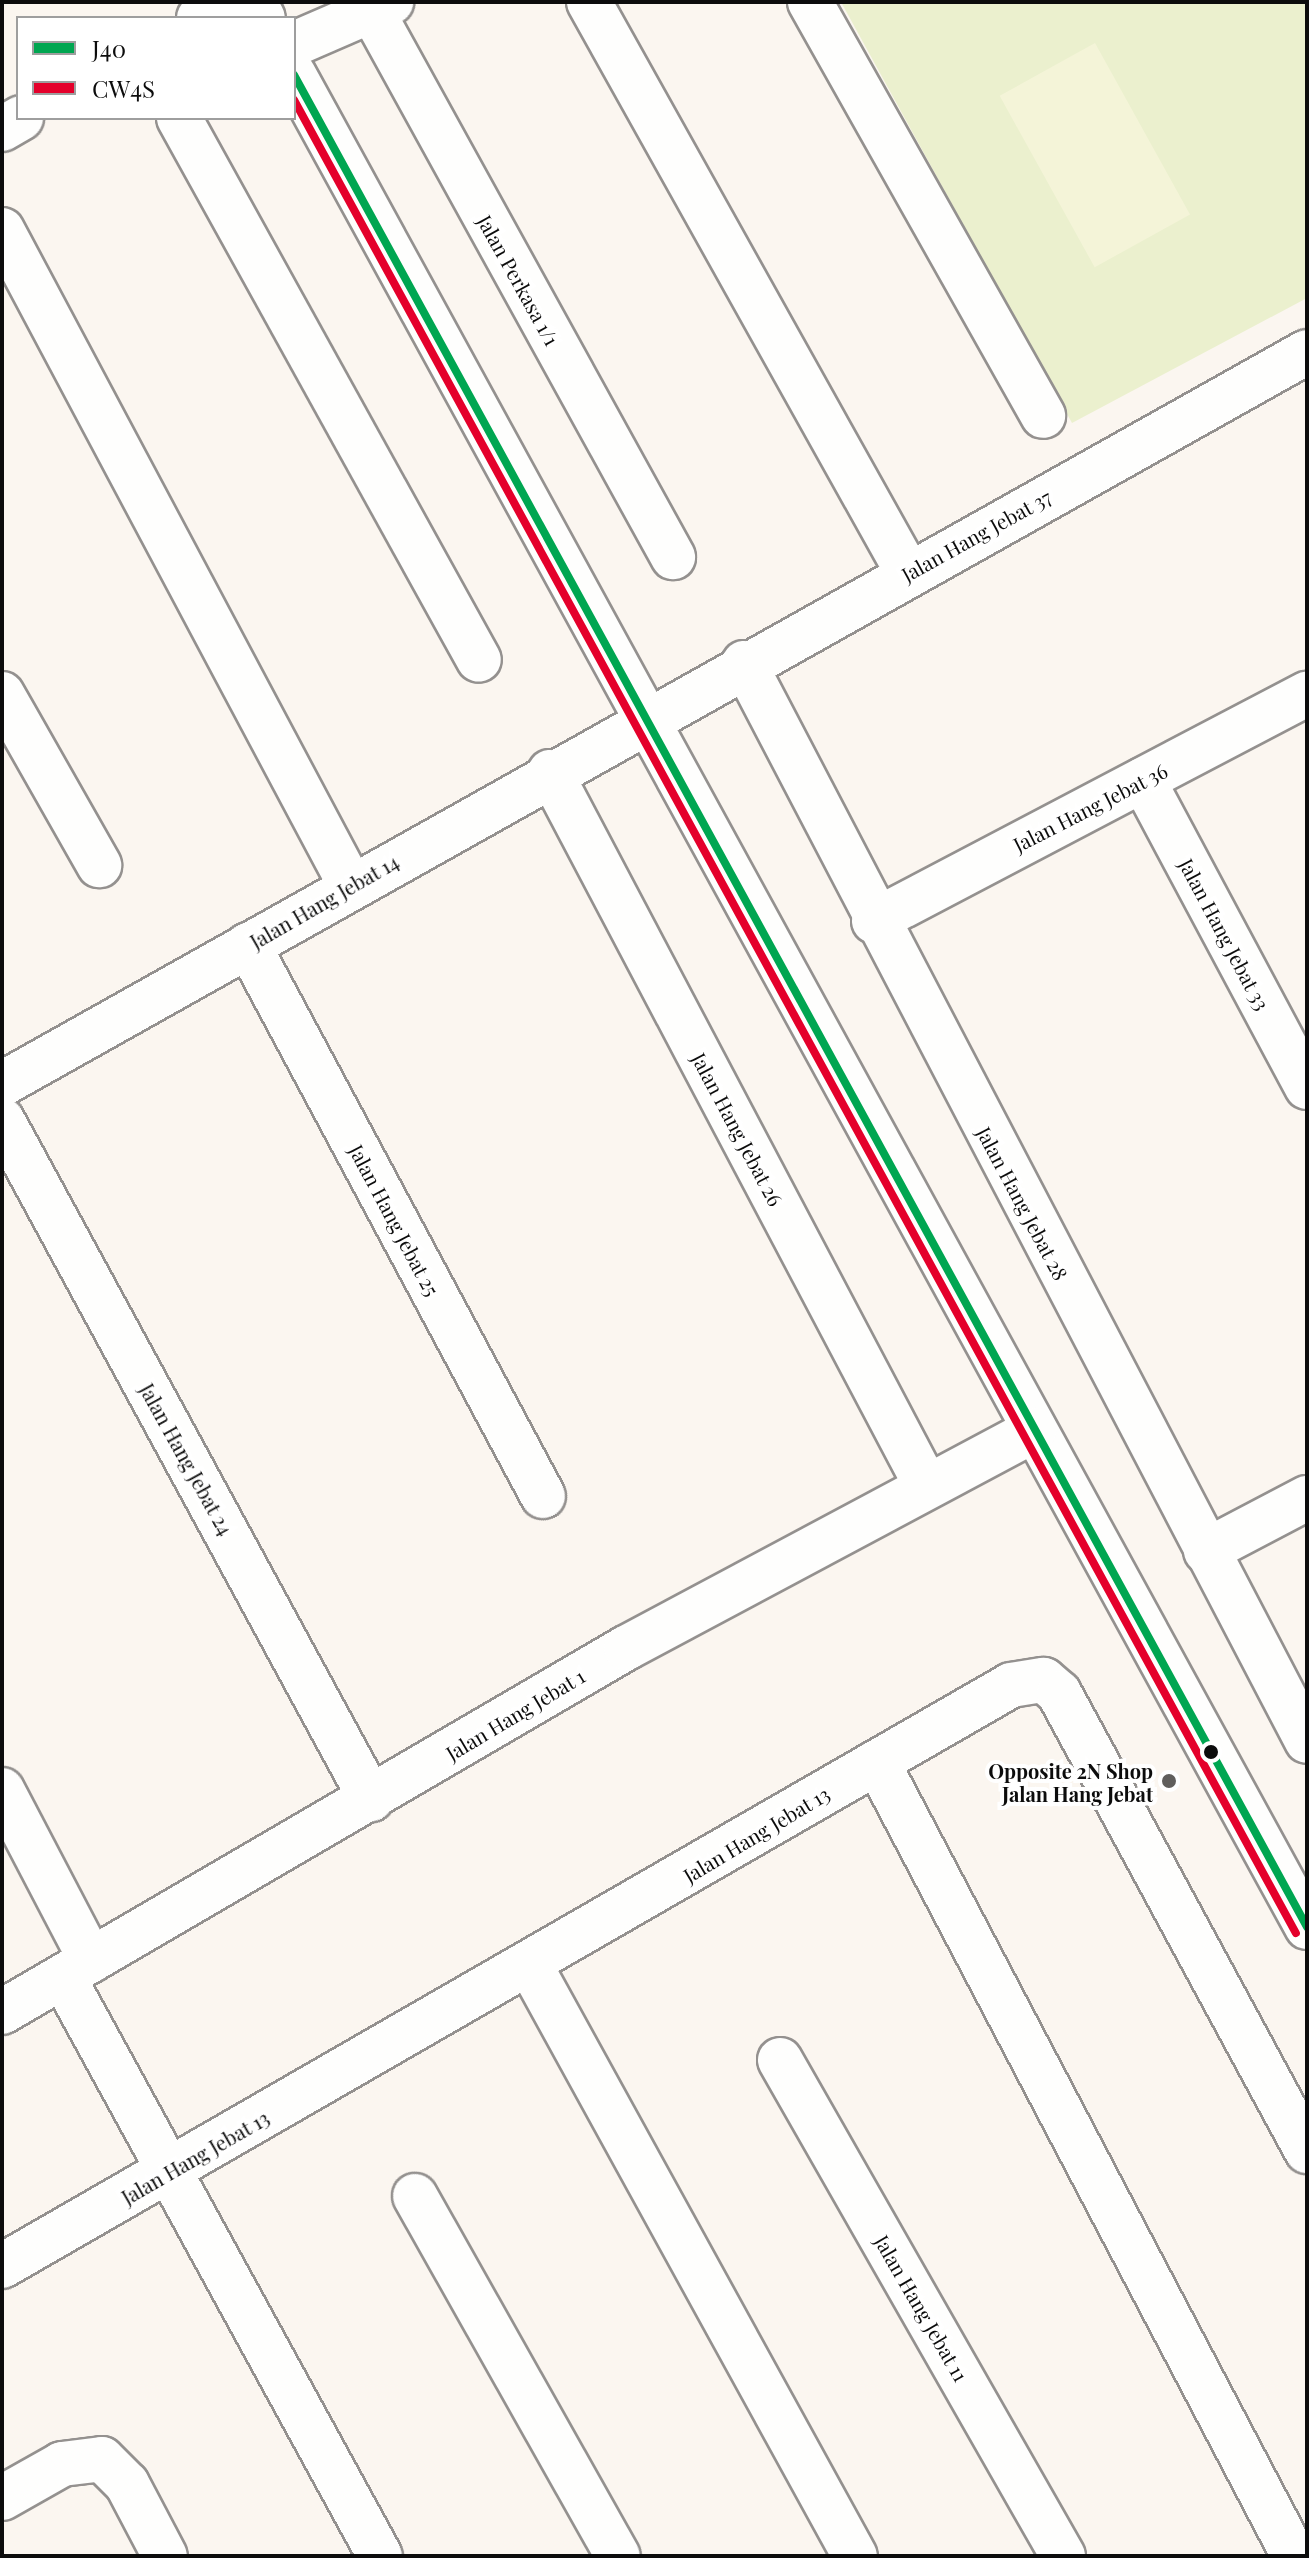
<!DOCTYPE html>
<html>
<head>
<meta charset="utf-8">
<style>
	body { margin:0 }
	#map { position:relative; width:1309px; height:2558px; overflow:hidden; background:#fbf6f0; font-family:"Playfair Display",serif }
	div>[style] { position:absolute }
	.green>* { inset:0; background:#ebf0ce }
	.pitch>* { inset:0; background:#f4f4d8; transform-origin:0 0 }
	.roads { filter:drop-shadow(2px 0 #94918f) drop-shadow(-2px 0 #94918f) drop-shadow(0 2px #94918f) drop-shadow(0 -2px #94918f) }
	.minor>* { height:44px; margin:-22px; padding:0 22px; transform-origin:22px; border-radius:22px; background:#fefefd }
	.bus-1>* { height:8px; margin:-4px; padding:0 4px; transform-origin:4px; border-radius:4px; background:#00a651 }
	.bus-2>* { height:8px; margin:-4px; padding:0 4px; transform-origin:4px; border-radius:4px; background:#e4002b }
	.dots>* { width:22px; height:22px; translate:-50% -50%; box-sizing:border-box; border:4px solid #fff; border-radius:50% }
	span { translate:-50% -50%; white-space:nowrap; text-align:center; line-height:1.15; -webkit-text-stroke:8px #fff; paint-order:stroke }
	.street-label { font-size:20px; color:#0c0c0c }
	.poi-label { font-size:20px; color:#0c0c0c; font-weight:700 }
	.right { translate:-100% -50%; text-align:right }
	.frame { position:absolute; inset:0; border:4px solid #0c0c0c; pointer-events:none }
	.legend { position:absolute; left:16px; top:16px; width:280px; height:104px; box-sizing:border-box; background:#fff; border:2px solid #9e9e9e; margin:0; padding:10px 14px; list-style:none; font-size:24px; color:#0c0c0c }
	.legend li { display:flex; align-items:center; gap:16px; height:40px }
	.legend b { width:40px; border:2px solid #9e9e9e }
</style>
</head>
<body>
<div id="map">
	<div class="green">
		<div style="clip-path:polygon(841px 2px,1307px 2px,1307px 298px,1072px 423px)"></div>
	</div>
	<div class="pitch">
		<div style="left:1095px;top:43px;width:196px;height:109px;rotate:61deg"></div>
	</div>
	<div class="roads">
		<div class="minor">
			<div style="left:254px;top:2px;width:18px;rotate:61deg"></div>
			<div style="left:367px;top:2px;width:634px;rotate:61.13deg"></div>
			<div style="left:589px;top:2px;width:654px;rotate:60.81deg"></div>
			<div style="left:810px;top:2px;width:475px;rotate:60.6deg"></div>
			<div style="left:199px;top:18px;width:32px;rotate:-30deg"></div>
			<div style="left:294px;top:44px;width:106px;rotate:-23.4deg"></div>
			<div style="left:294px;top:75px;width:2111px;rotate:61.32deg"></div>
			<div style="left:179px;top:118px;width:619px;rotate:61.04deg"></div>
			<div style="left:2px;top:129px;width:22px;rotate:-30deg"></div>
			<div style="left:2px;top:230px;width:743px;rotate:61.99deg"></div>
			<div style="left:744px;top:663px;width:1216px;rotate:62.42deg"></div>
			<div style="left:2px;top:694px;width:197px;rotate:60.4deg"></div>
			<div style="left:550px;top:772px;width:806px;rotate:62.2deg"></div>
			<div style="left:1143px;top:780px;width:348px;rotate:61.9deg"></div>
			<div style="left:874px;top:921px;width:489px;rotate:-27.7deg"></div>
			<div style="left:248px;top:945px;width:625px;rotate:61.84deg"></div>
			<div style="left:2px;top:1084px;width:1496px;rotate:-29.29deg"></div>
			<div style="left:2px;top:1120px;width:773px;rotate:61.48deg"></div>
			<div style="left:1206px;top:1551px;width:114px;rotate:-27.7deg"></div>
			<div style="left:877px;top:1762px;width:897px;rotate:62.29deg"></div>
			<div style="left:2px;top:1790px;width:192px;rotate:62.4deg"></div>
			<div style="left:531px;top:1967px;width:672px;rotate:61.19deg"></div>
			<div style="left:63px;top:1977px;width:660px;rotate:61.3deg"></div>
			<div style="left:2px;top:2012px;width:722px;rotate:-30.26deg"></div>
			<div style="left:626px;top:1648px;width:463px;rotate:-28.1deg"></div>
			<div style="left:780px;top:2060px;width:571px;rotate:60.29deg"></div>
			<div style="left:415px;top:2196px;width:413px;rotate:60.6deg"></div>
			<div style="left:2px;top:2266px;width:1164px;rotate:-29.93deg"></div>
			<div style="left:1011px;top:1685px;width:33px;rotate:-9deg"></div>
			<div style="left:1044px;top:1680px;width:20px;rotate:41deg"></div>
			<div style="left:1059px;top:1693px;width:521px;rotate:61.57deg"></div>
			<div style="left:2px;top:2498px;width:69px;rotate:-29.5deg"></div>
			<div style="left:62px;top:2464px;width:40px;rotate:-7.1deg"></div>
			<div style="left:102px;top:2459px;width:35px;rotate:45deg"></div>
			<div style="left:127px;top:2484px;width:81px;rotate:62.2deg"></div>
		</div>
	</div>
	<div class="bus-1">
		<div style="left:294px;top:75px;width:2111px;rotate:61.32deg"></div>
	</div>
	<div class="bus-2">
		<div style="left:294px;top:100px;width:2089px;rotate:61.34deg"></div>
	</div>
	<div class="dots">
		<div style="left:1211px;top:1752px;background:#0c0c0c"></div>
		<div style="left:1169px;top:1781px;background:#605e5c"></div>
	</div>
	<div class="street-label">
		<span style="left:519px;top:280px;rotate:61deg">Jalan Perkasa 1/1</span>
		<span style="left:976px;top:535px;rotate:-29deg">Jalan Hang Jebat 37</span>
		<span style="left:1090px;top:807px;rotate:-27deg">Jalan Hang Jebat 36</span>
		<span style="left:324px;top:901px;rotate:-30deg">Jalan Hang Jebat 14</span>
		<span style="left:1225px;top:934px;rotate:62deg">Jalan Hang Jebat 33</span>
		<span style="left:738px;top:1129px;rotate:62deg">Jalan Hang Jebat 26</span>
		<span style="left:1023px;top:1203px;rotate:62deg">Jalan Hang Jebat 28</span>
		<span style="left:395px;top:1220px;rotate:62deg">Jalan Hang Jebat 25</span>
		<span style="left:187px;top:1459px;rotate:61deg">Jalan Hang Jebat 24</span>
		<span style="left:515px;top:1714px;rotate:-31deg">Jalan Hang Jebat 1</span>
		<span style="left:756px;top:1834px;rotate:-31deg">Jalan Hang Jebat 13</span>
		<span style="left:195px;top:2157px;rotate:-30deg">Jalan Hang Jebat 13</span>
		<span style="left:922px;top:2308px;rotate:60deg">Jalan Hang Jebat 11</span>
	</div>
	<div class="poi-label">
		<span class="right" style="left:1153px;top:1782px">Opposite 2N Shop<br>Jalan Hang Jebat</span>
	</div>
	<div class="frame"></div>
	<ul class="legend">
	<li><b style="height:10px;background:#00a651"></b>J40</li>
	<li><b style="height:10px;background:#e4002b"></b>CW4S</li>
	</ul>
</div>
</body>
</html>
